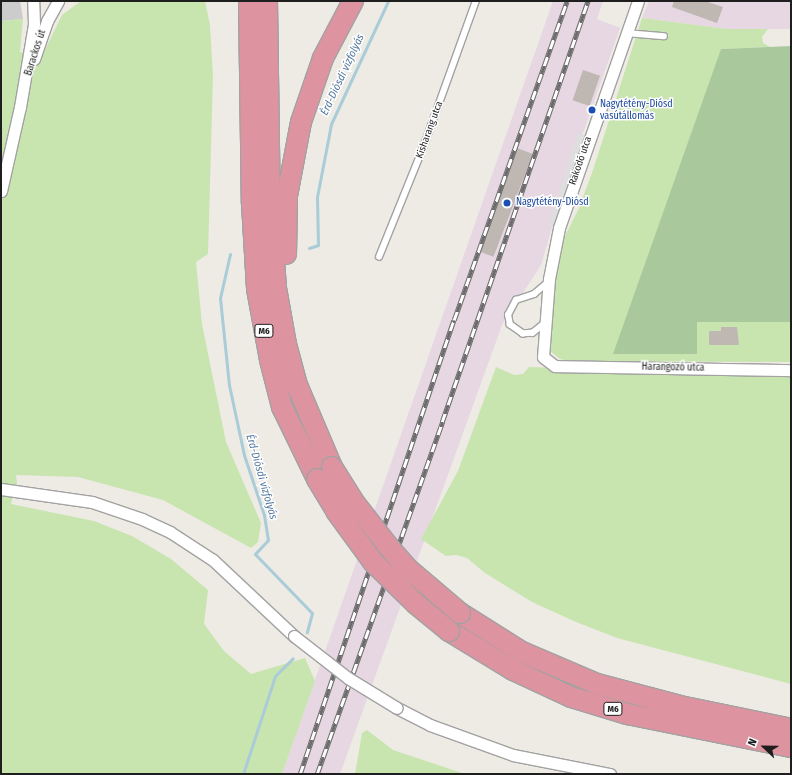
<!DOCTYPE html>
<html>
<head>
<meta charset="utf-8">
<style>
	body { margin:0 }
	#map { position:relative; width:792px; height:775px; overflow:hidden; background:#eeebe5; font-family:"Fira Sans Condensed",sans-serif }
	div>[style] { position:absolute }
	.industrial>* { inset:0; background:#e6d7e3 }
	.religious>* { inset:0; background:#ccc }
	.grass>* { inset:0; background:#c8e4af }
	.forest>* { inset:0; background:#a9c99d }
	.parking>* { inset:0; background:#dedede; transform-origin:0 0 }
	.stream>* { height:3px; margin:-1.5px; padding:0 1.5px; transform-origin:1.5px; border-radius:1.5px; background:#a9ccd8 }
	.building>* { inset:0; background:#beb7b2; transform-origin:0 0 }
	.roads { filter:drop-shadow(1px 0 #a2a2a2) drop-shadow(-1px 0 #a2a2a2) drop-shadow(0 1px #a2a2a2) drop-shadow(0 -1px #a2a2a2) }
	.lane>* { height:5.5px; margin:-2.75px; padding:0 2.75px; transform-origin:2.75px; border-radius:2.75px; background:#fff }
	.street>* { height:11px; margin:-5.5px; padding:0 5.5px; transform-origin:5.5px; border-radius:5.5px; background:#fff }
	.highway>* { height:20px; margin:-10px; padding:0 10px; transform-origin:10px; border-radius:10px; background:#de93a0 }
	.rail>* { height:4.5px; margin-top:-2.25px; transform-origin:0; background:repeating-linear-gradient(90deg,#fff 0 9px,#6c6c6c 0 18px); box-sizing:border-box; border-block:1px solid #6c6c6c }
	.bridges { filter:drop-shadow(1px 0 #a2a2a2) drop-shadow(-1px 0 #a2a2a2) drop-shadow(0 1px #a2a2a2) drop-shadow(0 -1px #a2a2a2) }
	.street-bridge>* { height:11px; margin:-5.5px; padding:0 5.5px; transform-origin:5.5px; border-radius:5.5px; background:#fff }
	.highway-bridge>* { height:20px; margin:-10px; padding:0 10px; transform-origin:10px; border-radius:10px; background:#de93a0 }
	.dots>* { width:11px; height:11px; translate:-50% -50%; box-sizing:border-box; border:2px solid #fff; border-radius:50% }
	span { translate:-50% -50%; white-space:nowrap; text-align:center; line-height:1.15; -webkit-text-stroke:3px #fff; paint-order:stroke }
	.shield-label span { padding:1px 3px; background:#fff; border:1px solid; border-radius:3px; -webkit-text-stroke-width:0 }
	.shield-label { font-size:9px; color:#1e1e1e; font-weight:700 }
	.street-label { font-size:10px; color:#1e1e1e }
	.transit-label { font-size:10px; color:#164399 }
	.left { translate:0 -50%; text-align:left }
	.water-label { font-size:11px; color:#50759e; font-style:italic }
	.frame { position:absolute; inset:0; border:2px solid #1e1e1e; pointer-events:none }
	.north { position:absolute; left:744px; top:727px; width:40px; height:40px; -webkit-text-stroke:3px #fff; paint-order:stroke; rotate:292deg; font-size:11px; font-weight:700; line-height:16px; text-align:center; color:#1e1e1e }
	.north::after { content:''; display:block; margin:auto; width:14px; height:18px; background:#1e1e1e; clip-path:polygon(50% 0,100% 100%,50% 72%,0 100%) }
</style>
</head>
<body>
<div id="map">
	<div class="industrial">
		<div style="clip-path:polygon(553px 1px,603px 1px,597px 19px,620px 28px,562px 193px,541px 265px,502px 325px,340px 774px,282px 774px)"></div>
		<div style="clip-path:polygon(649px 1px,791px 1px,791px 29px,727px 29px,642px 18px)"></div>
	</div>
	<div class="religious">
		<div style="clip-path:polygon(1px 1px,20px 1px,23px 19px,1px 21px)"></div>
	</div>
	<div class="grass">
		<div style="clip-path:polygon(81px 1px,205px 1px,210px 25px,213px 76px,208px 254px,196px 262px,202px 324px,226px 442px,261px 523px,258px 542px,251px 548px,163px 500px,78px 477px,16px 475px,17px 484px,11px 504px,94px 521px,132px 536px,171px 559px,208px 590px,204px 624px,224px 651px,251px 674px,305px 658px,315px 681px,282px 774px,1px 774px,1px 21px,23px 19px,20px 52px,43px 54px,62px 15px)"></div>
		<div style="clip-path:polygon(642px 18px,727px 29px,768px 29px,762px 37px,763px 43px,770px 47px,721px 49px,697px 322px,791px 322px,791px 362px,569px 361px,560px 359px,549px 350px,555px 266px,561px 244px,579px 208px,593px 170px)"></div>
		<div style="clip-path:polygon(496px 367px,514px 375px,523px 374px,529px 367px,791px 376px,791px 684px,617px 638px,576px 622px,532px 602px,485px 573px,467px 558px,456px 555px,446px 556px,421px 539px,458px 471px)"></div>
		<div style="clip-path:polygon(367px 730px,393px 750px,465px 774px,355px 774px,362px 733px)"></div>
	</div>
	<div class="forest">
		<div style="clip-path:polygon(791px 46px,791px 322px,697px 322px,697px 354px,613px 354px,721px 49px)"></div>
	</div>
	<div class="parking">
		<div style="left:578px;top:133px;width:13px;height:97px;rotate:18deg"></div>
	</div>
	<div class="stream">
		<div style="left:309px;top:248px;width:9px;rotate:-18deg"></div>
		<div style="left:318px;top:245px;width:48px;rotate:-91.2deg"></div>
		<div style="left:317px;top:197px;width:74px;rotate:-79.1deg"></div>
		<div style="left:331px;top:124px;width:136px;rotate:-65.1deg"></div>
		<div style="left:230px;top:254px;width:45px;rotate:102.8deg"></div>
		<div style="left:220px;top:298px;width:87px;rotate:84.1deg"></div>
		<div style="left:229px;top:385px;width:72px;rotate:77.9deg"></div>
		<div style="left:244px;top:455px;width:63px;rotate:71.6deg"></div>
		<div style="left:264px;top:515px;width:25px;rotate:81deg"></div>
		<div style="left:268px;top:540px;width:19px;rotate:133deg"></div>
		<div style="left:255px;top:554px;width:82px;rotate:46deg"></div>
		<div style="left:312px;top:613px;width:20px;rotate:105deg"></div>
		<div style="left:243px;top:774px;width:103px;rotate:-71.9deg"></div>
		<div style="left:275px;top:676px;width:25px;rotate:-45deg"></div>
	</div>
	<div class="building">
		<div style="clip-path:polygon(674px 1px,705px 1px,723px 7px,717px 23px,672px 7px)"></div>
		<div style="left:583px;top:70px;width:18px;height:32px;rotate:19deg"></div>
		<div style="left:517px;top:148px;width:17px;height:110px;rotate:21deg"></div>
		<div style="clip-path:polygon(721px 327px,737px 327px,739px 345px,709px 345px,709px 331px,721px 331px)"></div>
	</div>
	<div class="roads">
		<div class="lane">
			<div style="left:626px;top:33px;width:38px;rotate:5deg"></div>
			<div style="left:379px;top:257px;width:118px;rotate:-68deg"></div>
			<div style="left:423px;top:148px;width:156px;rotate:-70.2deg"></div>
			<div style="left:543px;top:325px;width:13px;rotate:141deg"></div>
			<div style="left:533px;top:333px;width:10px;rotate:174deg"></div>
			<div style="left:523px;top:334px;width:16px;rotate:-145deg"></div>
			<div style="left:510px;top:325px;width:10px;rotate:-101deg"></div>
			<div style="left:508px;top:315px;width:17px;rotate:-62deg"></div>
			<div style="left:516px;top:300px;width:19px;rotate:-18deg"></div>
			<div style="left:534px;top:294px;width:17px;rotate:-40deg"></div>
		</div>
		<div class="street">
			<div style="left:638px;top:1px;width:240px;rotate:109.2deg"></div>
			<div style="left:559px;top:228px;width:52px;rotate:101.1deg"></div>
			<div style="left:549px;top:279px;width:78px;rotate:94.4deg"></div>
			<div style="left:543px;top:357px;width:15px;rotate:37deg"></div>
			<div style="left:555px;top:366px;width:236px;rotate:1deg"></div>
			<div style="left:34px;top:59px;width:40px;rotate:-71.1deg"></div>
			<div style="left:47px;top:21px;width:23px;rotate:-61deg"></div>
			<div style="left:1px;top:191px;width:86px;rotate:-77.3deg"></div>
			<div style="left:20px;top:107px;width:84px;rotate:-80.4deg"></div>
			<div style="left:34px;top:24px;width:23px;rotate:-92deg"></div>
			<div style="left:1px;top:489px;width:92px;rotate:8.1deg"></div>
			<div style="left:92px;top:502px;width:53px;rotate:18.8deg"></div>
			<div style="left:142px;top:519px;width:31px;rotate:25deg"></div>
			<div style="left:170px;top:532px;width:51px;rotate:33.1deg"></div>
			<div style="left:213px;top:560px;width:111px;rotate:43.2deg"></div>
			<div style="left:397px;top:708px;width:37px;rotate:27deg"></div>
			<div style="left:430px;top:725px;width:88px;rotate:19.9deg"></div>
			<div style="left:513px;top:755px;width:99px;rotate:11.1deg"></div>
		</div>
		<div class="highway">
			<div style="left:249px;top:1px;width:203px;rotate:89.2deg"></div>
			<div style="left:252px;top:204px;width:85px;rotate:86.6deg"></div>
			<div style="left:257px;top:289px;width:72px;rotate:79.6deg"></div>
			<div style="left:270px;top:360px;width:49px;rotate:75.7deg"></div>
			<div style="left:282px;top:407px;width:80px;rotate:64.1deg"></div>
			<div style="left:267px;top:1px;width:205px;rotate:89.2deg"></div>
			<div style="left:270px;top:206px;width:82px;rotate:85.8deg"></div>
			<div style="left:276px;top:288px;width:57px;rotate:79.9deg"></div>
			<div style="left:286px;top:344px;width:42px;rotate:75deg"></div>
			<div style="left:297px;top:385px;width:89px;rotate:66.9deg"></div>
			<div style="left:286px;top:254px;width:58px;rotate:-89deg"></div>
			<div style="left:287px;top:196px;width:75px;rotate:-79.3deg"></div>
			<div style="left:301px;top:122px;width:68px;rotate:-71deg"></div>
			<div style="left:323px;top:58px;width:64px;rotate:-62.2deg"></div>
			<div style="left:460px;top:613px;width:73px;rotate:32.2deg"></div>
			<div style="left:522px;top:652px;width:82px;rotate:23.1deg"></div>
			<div style="left:597px;top:684px;width:86px;rotate:14.8deg"></div>
			<div style="left:680px;top:706px;width:113px;rotate:11.7deg"></div>
			<div style="left:449px;top:631px;width:75px;rotate:31.4deg"></div>
			<div style="left:513px;top:670px;width:64px;rotate:25deg"></div>
			<div style="left:571px;top:697px;width:59px;rotate:16.9deg"></div>
			<div style="left:627px;top:714px;width:167px;rotate:11.4deg"></div>
		</div>
	</div>
	<div class="rail">
		<div style="left:300px;top:774px;width:479px;rotate:-71.3deg"></div>
		<div style="left:454px;top:320px;width:338px;rotate:-70.5deg"></div>
		<div style="left:317px;top:774px;width:374px;rotate:-70.4deg"></div>
		<div style="left:442px;top:422px;width:446px;rotate:-70.9deg"></div>
	</div>
	<div class="bridges">
		<div class="street-bridge">
			<div style="left:294px;top:636px;width:68px;rotate:37.9deg"></div>
			<div style="left:348px;top:678px;width:57px;rotate:31.5deg"></div>
		</div>
		<div class="highway-bridge">
			<div style="left:332px;top:467px;width:40px;rotate:58deg"></div>
			<div style="left:353px;top:501px;width:57px;rotate:52.1deg"></div>
			<div style="left:388px;top:546px;width:28px;rotate:49deg"></div>
			<div style="left:406px;top:567px;width:71px;rotate:40.4deg"></div>
			<div style="left:317px;top:479px;width:37px;rotate:59deg"></div>
			<div style="left:336px;top:511px;width:63px;rotate:54deg"></div>
			<div style="left:373px;top:562px;width:60px;rotate:44.3deg"></div>
			<div style="left:416px;top:604px;width:43px;rotate:39.3deg"></div>
		</div>
	</div>
	<div class="dots">
		<div style="left:592px;top:110px;background:#1a4fb4"></div>
		<div style="left:507px;top:203px;background:#1a4fb4"></div>
	</div>
	<div class="shield-label">
		<span style="left:264px;top:331px">M6</span>
		<span style="left:613px;top:709px">M6</span>
	</div>
	<div class="street-label">
		<span style="left:36px;top:53px;rotate:-72deg">Barackos út</span>
		<span style="left:430px;top:130px;rotate:-70deg">Kisharang utca</span>
		<span style="left:581px;top:161px;rotate:-71deg">Rakodó utca</span>
		<span style="left:673px;top:368px;rotate:1deg">Harangozó utca</span>
	</div>
	<div class="transit-label">
		<span class="left" style="left:600px;top:110px">Nagytétény-Diósd<br>vasútállomás</span>
		<span class="left" style="left:516px;top:203px">Nagytétény-Diósd</span>
	</div>
	<div class="water-label">
		<span style="left:343px;top:75px;rotate:-65deg">Érd-Diósdi vízfolyás</span>
		<span style="left:261px;top:477px;rotate:74deg">Érd-Diósdi vízfolyás</span>
	</div>
	<div class="frame"></div>
	<div class="north">N</div>
</div>
</body>
</html>
